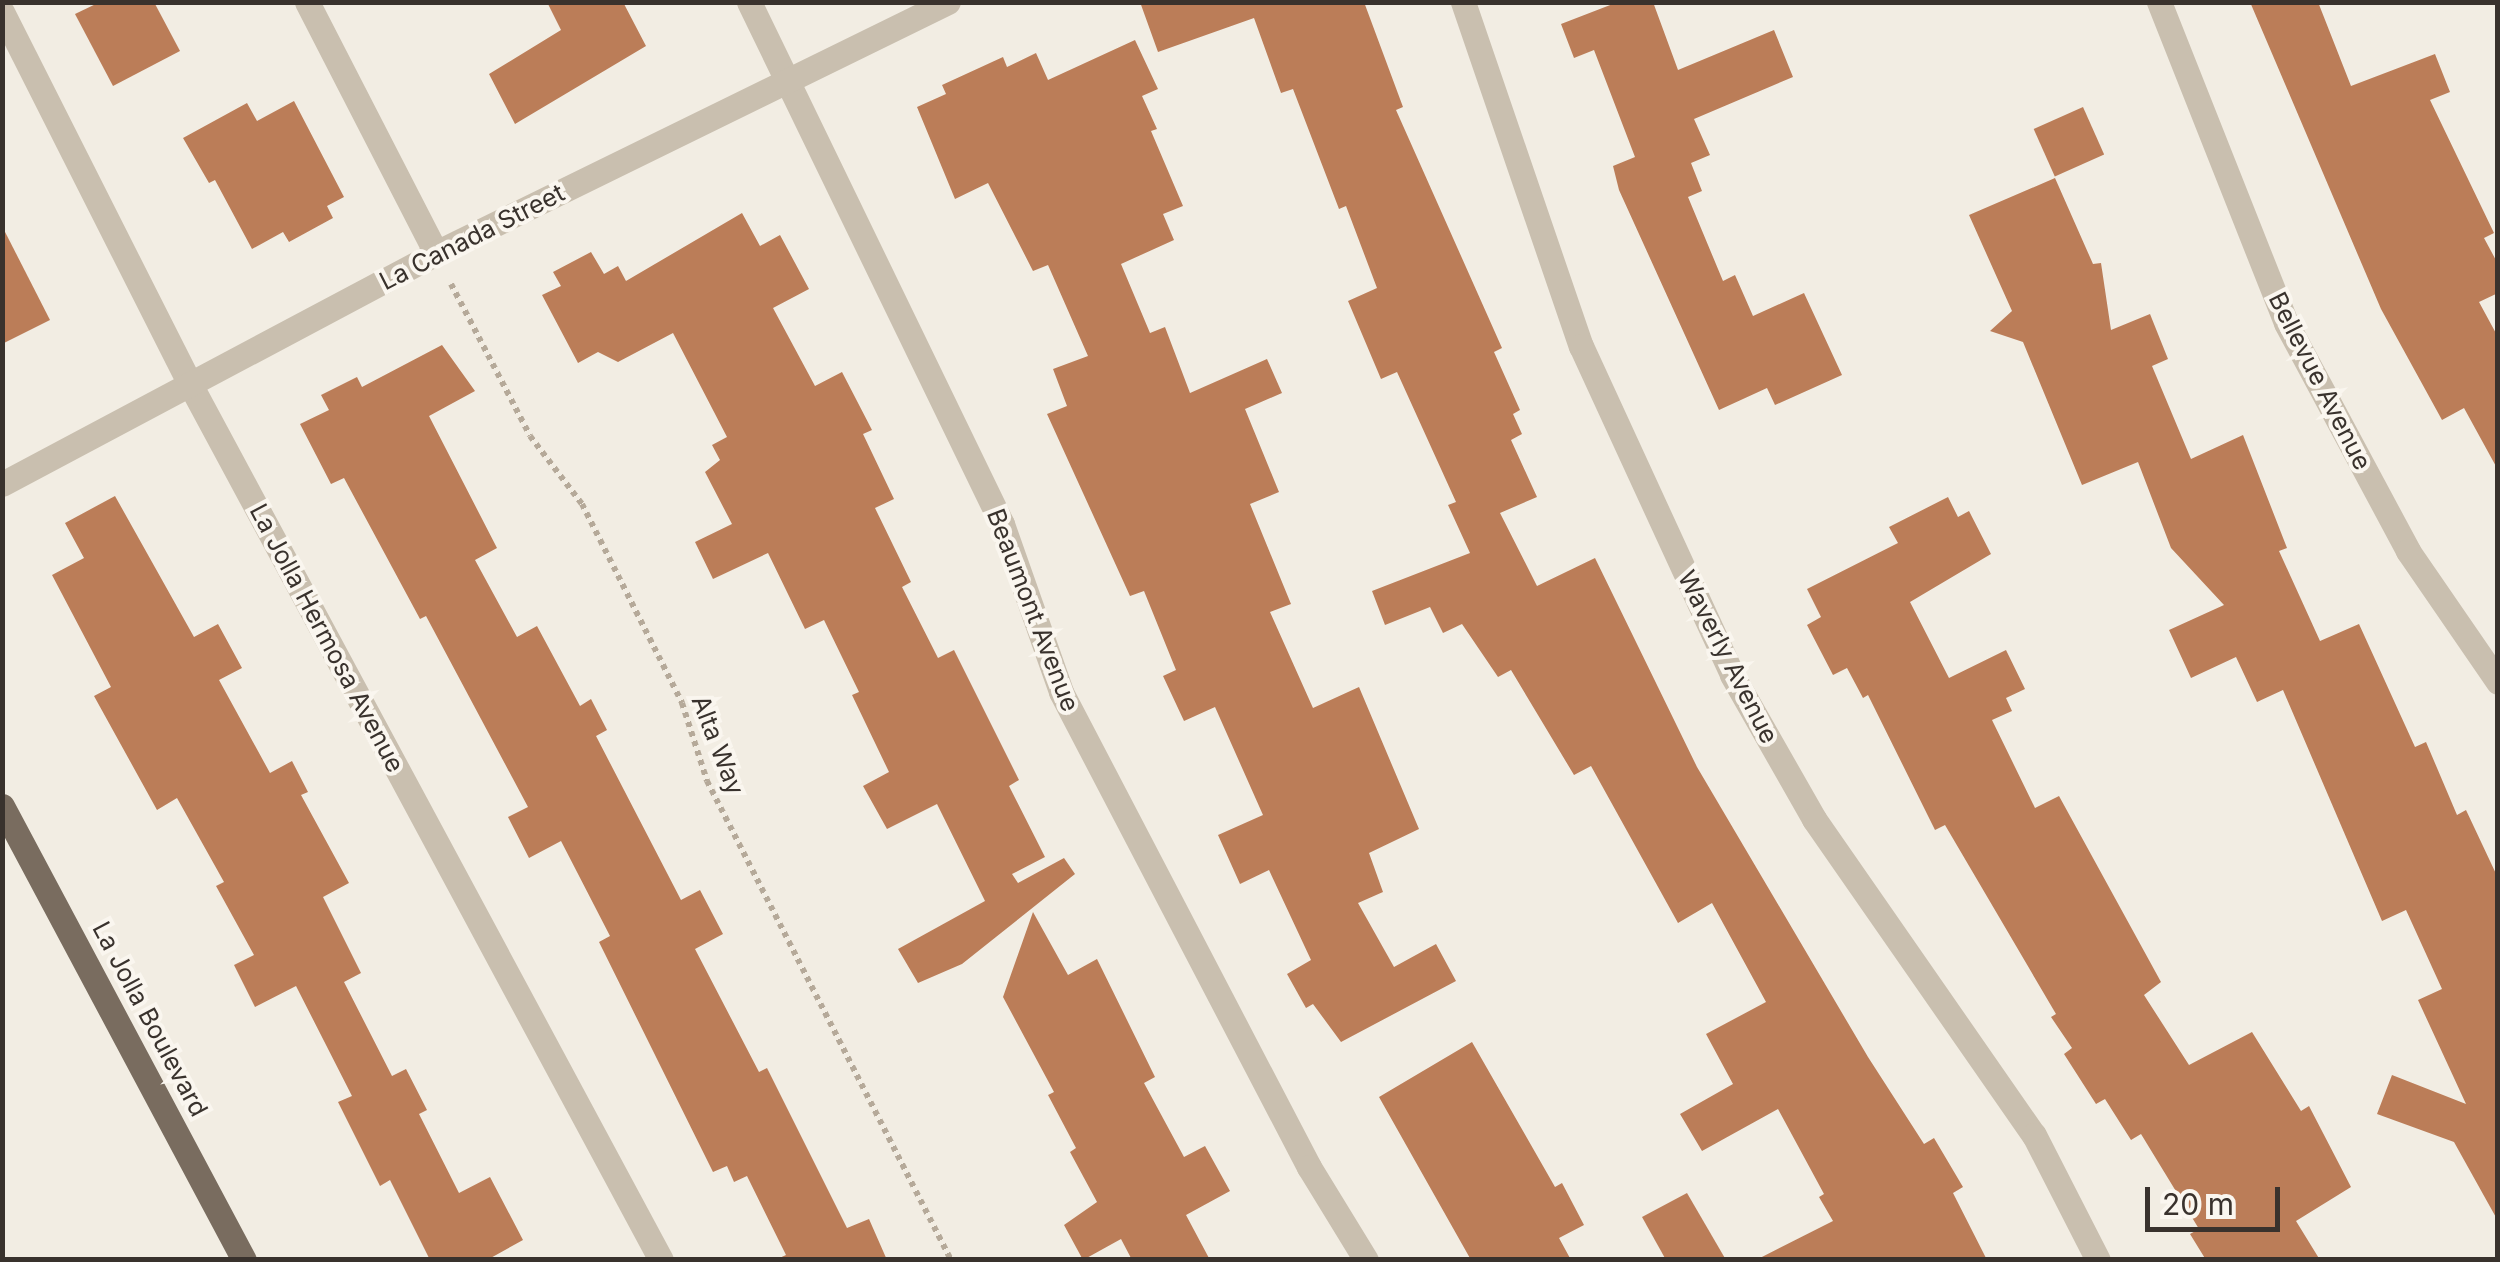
<!DOCTYPE html>
<html>
<head>
<meta charset="utf-8">
<style>
	body { margin:0 }
	#map { position:relative; width:2500px; height:1262px; overflow:hidden; background:#f2ede3; font-family:Inter,sans-serif }
	div>[style] { position:absolute }
	.building>* { inset:0; background:#bb7d58; transform-origin:0 0 }
	.path>* { height:6px; margin-top:-3px; transform-origin:0; background:repeating-linear-gradient(90deg,#b5a999 0 5px,transparent 0 10px) }
	.minor>* { height:25px; margin:-12.5px; padding:0 12.5px; transform-origin:12.5px; border-radius:12.5px; background:#c9bfaf }
	.major>* { height:25px; margin:-12.5px; padding:0 12.5px; transform-origin:12.5px; border-radius:12.5px; background:#796c5f }
	span { translate:-50% -50%; white-space:nowrap; text-align:center; line-height:1.15; -webkit-text-stroke:8px #faf6ef; paint-order:stroke }
	.street-label { font-size:25px; color:#39322d }
	.frame { position:absolute; inset:0; border:5px solid #39322d; pointer-events:none }
	.scale { position:absolute; left:2145px; top:1187px; width:135px; height:45px; box-sizing:border-box; border:5px solid #39322d; border-top:0; padding-left:12px; font-size:30px; line-height:35px; white-space:nowrap; color:#39322d; -webkit-text-stroke:8px #faf6ef; paint-order:stroke }
</style>
</head>
<body>
<div id="map">
	<div class="building">
		<div style="clip-path:polygon(100px 2px,154px 2px,180px 51px,113px 86px,75px 14px)"></div>
		<div style="clip-path:polygon(547px 2px,623px 2px,646px 46px,515px 124px,489px 74px,561px 30px)"></div>
		<div style="clip-path:polygon(1140px 2px,1364px 2px,1403px 107px,1396px 110px,1502px 348px,1494px 352px,1520px 410px,1513px 414px,1522px 434px,1511px 440px,1537px 497px,1500px 513px,1537px 586px,1595px 558px,1697px 767px,1868px 1057px,1924px 1144px,1934px 1138px,1963px 1187px,1953px 1193px,1987px 1260px,1756px 1260px,1833px 1221px,1819px 1197px,1824px 1194px,1778px 1109px,1702px 1151px,1680px 1114px,1733px 1084px,1706px 1034px,1766px 1002px,1712px 903px,1678px 923px,1591px 766px,1574px 775px,1511px 670px,1498px 677px,1462px 624px,1443px 633px,1430px 607px,1385px 625px,1372px 591px,1470px 553px,1448px 505px,1456px 502px,1397px 372px,1381px 379px,1348px 301px,1377px 288px,1346px 206px,1339px 209px,1293px 89px,1281px 93px,1254px 18px,1158px 52px)"></div>
		<div style="clip-path:polygon(1618px 2px,1653px 2px,1678px 70px,1774px 30px,1793px 77px,1694px 119px,1710px 155px,1691px 163px,1702px 191px,1688px 197px,1723px 281px,1735px 275px,1753px 316px,1804px 293px,1842px 375px,1775px 405px,1767px 388px,1719px 410px,1619px 190px,1613px 166px,1635px 157px,1594px 50px,1574px 58px,1561px 24px)"></div>
		<div style="clip-path:polygon(2250px 2px,2318px 2px,2351px 86px,2435px 54px,2450px 92px,2430px 100px,2494px 233px,2484px 238px,2498px 264px,2498px 293px,2479px 302px,2498px 337px,2498px 470px,2464px 408px,2442px 420px,2381px 309px)"></div>
		<div style="clip-path:polygon(1135px 40px,1158px 89px,1142px 96px,1157px 129px,1151px 131px,1183px 206px,1163px 214px,1174px 240px,1121px 264px,1150px 333px,1165px 327px,1190px 393px,1267px 359px,1282px 393px,1245px 409px,1279px 492px,1250px 504px,1291px 604px,1270px 612px,1313px 708px,1359px 687px,1419px 829px,1369px 853px,1383px 892px,1358px 903px,1394px 967px,1436px 944px,1456px 981px,1341px 1042px,1313px 1004px,1306px 1008px,1287px 974px,1311px 960px,1269px 870px,1240px 884px,1218px 835px,1263px 815px,1215px 707px,1184px 721px,1163px 676px,1176px 670px,1144px 591px,1130px 596px,1047px 414px,1067px 406px,1053px 369px,1088px 356px,1048px 265px,1033px 271px,988px 183px,955px 199px,917px 107px,946px 94px,942px 85px,1003px 57px,1007px 67px,1036px 53px,1048px 80px)"></div>
		<div style="clip-path:polygon(294px 101px,344px 197px,327px 206px,333px 218px,289px 242px,283px 232px,252px 249px,215px 180px,209px 183px,183px 138px,247px 103px,257px 121px)"></div>
		<div style="left:2083px;top:107px;width:52px;height:54px;rotate:66deg"></div>
		<div style="clip-path:polygon(2055px 178px,2093px 264px,2101px 263px,2111px 330px,2150px 314px,2168px 359px,2152px 366px,2191px 459px,2243px 435px,2287px 548px,2279px 551px,2320px 641px,2359px 624px,2415px 747px,2426px 742px,2457px 815px,2466px 810px,2498px 878px,2498px 1221px,2454px 1142px,2377px 1114px,2392px 1075px,2466px 1104px,2418px 1000px,2442px 989px,2406px 910px,2382px 921px,2283px 690px,2257px 702px,2236px 657px,2191px 678px,2169px 630px,2224px 605px,2171px 548px,2138px 462px,2082px 485px,2023px 342px,1990px 331px,2012px 311px,1969px 215px)"></div>
		<div style="clip-path:polygon(742px 213px,760px 246px,780px 235px,809px 289px,773px 308px,815px 386px,842px 372px,872px 430px,863px 434px,894px 499px,875px 508px,911px 582px,902px 587px,938px 658px,954px 650px,1019px 780px,1009px 786px,1045px 857px,1012px 874px,1018px 883px,1064px 858px,1075px 874px,962px 964px,918px 983px,898px 949px,985px 901px,937px 804px,887px 829px,863px 786px,889px 772px,852px 695px,859px 692px,824px 620px,805px 629px,768px 553px,713px 579px,695px 542px,732px 524px,705px 472px,720px 460px,712px 445px,727px 437px,673px 333px,618px 362px,598px 352px,578px 363px,542px 295px,561px 286px,553px 272px,591px 252px,604px 274px,618px 266px,626px 281px)"></div>
		<div style="clip-path:polygon(2px 226px,50px 320px,2px 344px)"></div>
		<div style="clip-path:polygon(442px 345px,475px 391px,429px 416px,497px 548px,475px 560px,517px 637px,537px 626px,580px 706px,591px 699px,607px 730px,596px 736px,681px 900px,700px 890px,723px 934px,695px 949px,759px 1072px,767px 1068px,847px 1228px,869px 1219px,887px 1260px,775px 1260px,786px 1255px,747px 1176px,734px 1182px,727px 1166px,713px 1172px,599px 942px,610px 936px,561px 841px,529px 858px,508px 817px,528px 807px,426px 616px,420px 619px,344px 478px,331px 484px,300px 424px,329px 410px,321px 395px,357px 377px,362px 387px)"></div>
		<div style="clip-path:polygon(115px 496px,194px 637px,218px 624px,242px 668px,219px 680px,270px 773px,292px 761px,308px 792px,301px 795px,349px 883px,323px 897px,361px 973px,344px 982px,392px 1076px,406px 1069px,427px 1110px,419px 1114px,459px 1193px,490px 1177px,523px 1240px,487px 1260px,430px 1260px,390px 1180px,380px 1186px,338px 1102px,352px 1096px,296px 986px,255px 1007px,234px 965px,254px 955px,216px 886px,224px 882px,177px 798px,157px 810px,94px 696px,111px 687px,52px 575px,84px 558px,65px 523px)"></div>
		<div style="clip-path:polygon(1948px 497px,1958px 517px,1969px 511px,1991px 554px,1910px 602px,1949px 678px,2006px 650px,2025px 689px,2006px 698px,2012px 711px,1992px 720px,2035px 808px,2059px 796px,2161px 982px,2144px 995px,2189px 1065px,2252px 1032px,2301px 1111px,2309px 1106px,2351px 1187px,2296px 1221px,2320px 1260px,2206px 1260px,2190px 1234px,2199px 1229px,2141px 1134px,2131px 1140px,2105px 1099px,2096px 1104px,2064px 1054px,2072px 1048px,2051px 1017px,2056px 1014px,1945px 825px,1935px 830px,1868px 695px,1863px 698px,1847px 668px,1833px 675px,1807px 625px,1821px 617px,1807px 589px,1898px 543px,1889px 527px)"></div>
		<div style="clip-path:polygon(1033px 912px,1068px 975px,1097px 959px,1155px 1077px,1144px 1083px,1184px 1157px,1205px 1146px,1230px 1191px,1186px 1215px,1210px 1260px,1132px 1260px,1121px 1239px,1083px 1260px,1064px 1225px,1097px 1202px,1070px 1152px,1076px 1148px,1048px 1095px,1054px 1092px,1003px 997px)"></div>
		<div style="clip-path:polygon(1472px 1042px,1555px 1187px,1562px 1183px,1584px 1225px,1559px 1238px,1571px 1260px,1471px 1260px,1379px 1097px)"></div>
		<div style="clip-path:polygon(1687px 1193px,1726px 1260px,1666px 1260px,1642px 1217px)"></div>
	</div>
	<div class="path">
		<div style="left:451px;top:284px;width:171px;rotate:62.5deg"></div>
		<div style="left:530px;top:436px;width:86px;rotate:52.6deg"></div>
		<div style="left:582px;top:504px;width:223px;rotate:63.3deg"></div>
		<div style="left:682px;top:703px;width:82px;rotate:72.2deg"></div>
		<div style="left:707px;top:781px;width:538px;rotate:63.01deg"></div>
	</div>
	<div class="minor">
		<div style="left:307px;top:2px;width:282px;rotate:62.8deg"></div>
		<div style="left:749px;top:2px;width:580px;rotate:64.14deg"></div>
		<div style="left:1002px;top:524px;width:178px;rotate:70.6deg"></div>
		<div style="left:1061px;top:692px;width:536px;rotate:62.43deg"></div>
		<div style="left:1309px;top:1167px;width:109px;rotate:58.5deg"></div>
		<div style="left:1463px;top:2px;width:364px;rotate:71.1deg"></div>
		<div style="left:1581px;top:346px;width:362px;rotate:65.3deg"></div>
		<div style="left:1732px;top:675px;width:166px;rotate:60.3deg"></div>
		<div style="left:1814px;top:819px;width:385px;rotate:55.2deg"></div>
		<div style="left:2034px;top:1135px;width:140px;rotate:62.9deg"></div>
		<div style="left:2159px;top:2px;width:345px;rotate:68.4deg"></div>
		<div style="left:2286px;top:323px;width:259px;rotate:61.8deg"></div>
		<div style="left:2408px;top:551px;width:159px;rotate:55.5deg"></div>
		<div style="left:2px;top:12px;width:419px;rotate:63.2deg"></div>
		<div style="left:191px;top:386px;width:992px;rotate:61.73deg"></div>
		<div style="left:2px;top:484px;width:492px;rotate:-28deg"></div>
		<div style="left:436px;top:253px;width:570px;rotate:-26.12deg"></div>
	</div>
	<div class="major">
		<div style="left:2px;top:806px;width:514px;rotate:61.94deg"></div>
	</div>
	<div class="street-label">
		<span style="left:472px;top:237px;rotate:-27deg">La Canada Street</span>
		<span style="left:2320px;top:381px;rotate:63deg">Bellevue Avenue</span>
		<span style="left:1033px;top:610px;rotate:69deg">Beaumont Avenue</span>
		<span style="left:327px;top:638px;rotate:62deg">La Jolla Hermosa Avenue</span>
		<span style="left:1728px;top:657px;rotate:63deg">Waverly Avenue</span>
		<span style="left:718px;top:745px;rotate:69deg">Alta Way</span>
		<span style="left:150px;top:1019px;rotate:62deg">La Jolla Boulevard</span>
	</div>
	<div class="frame"></div>
	<div class="scale">20 m</div>
</div>
</body>
</html>
